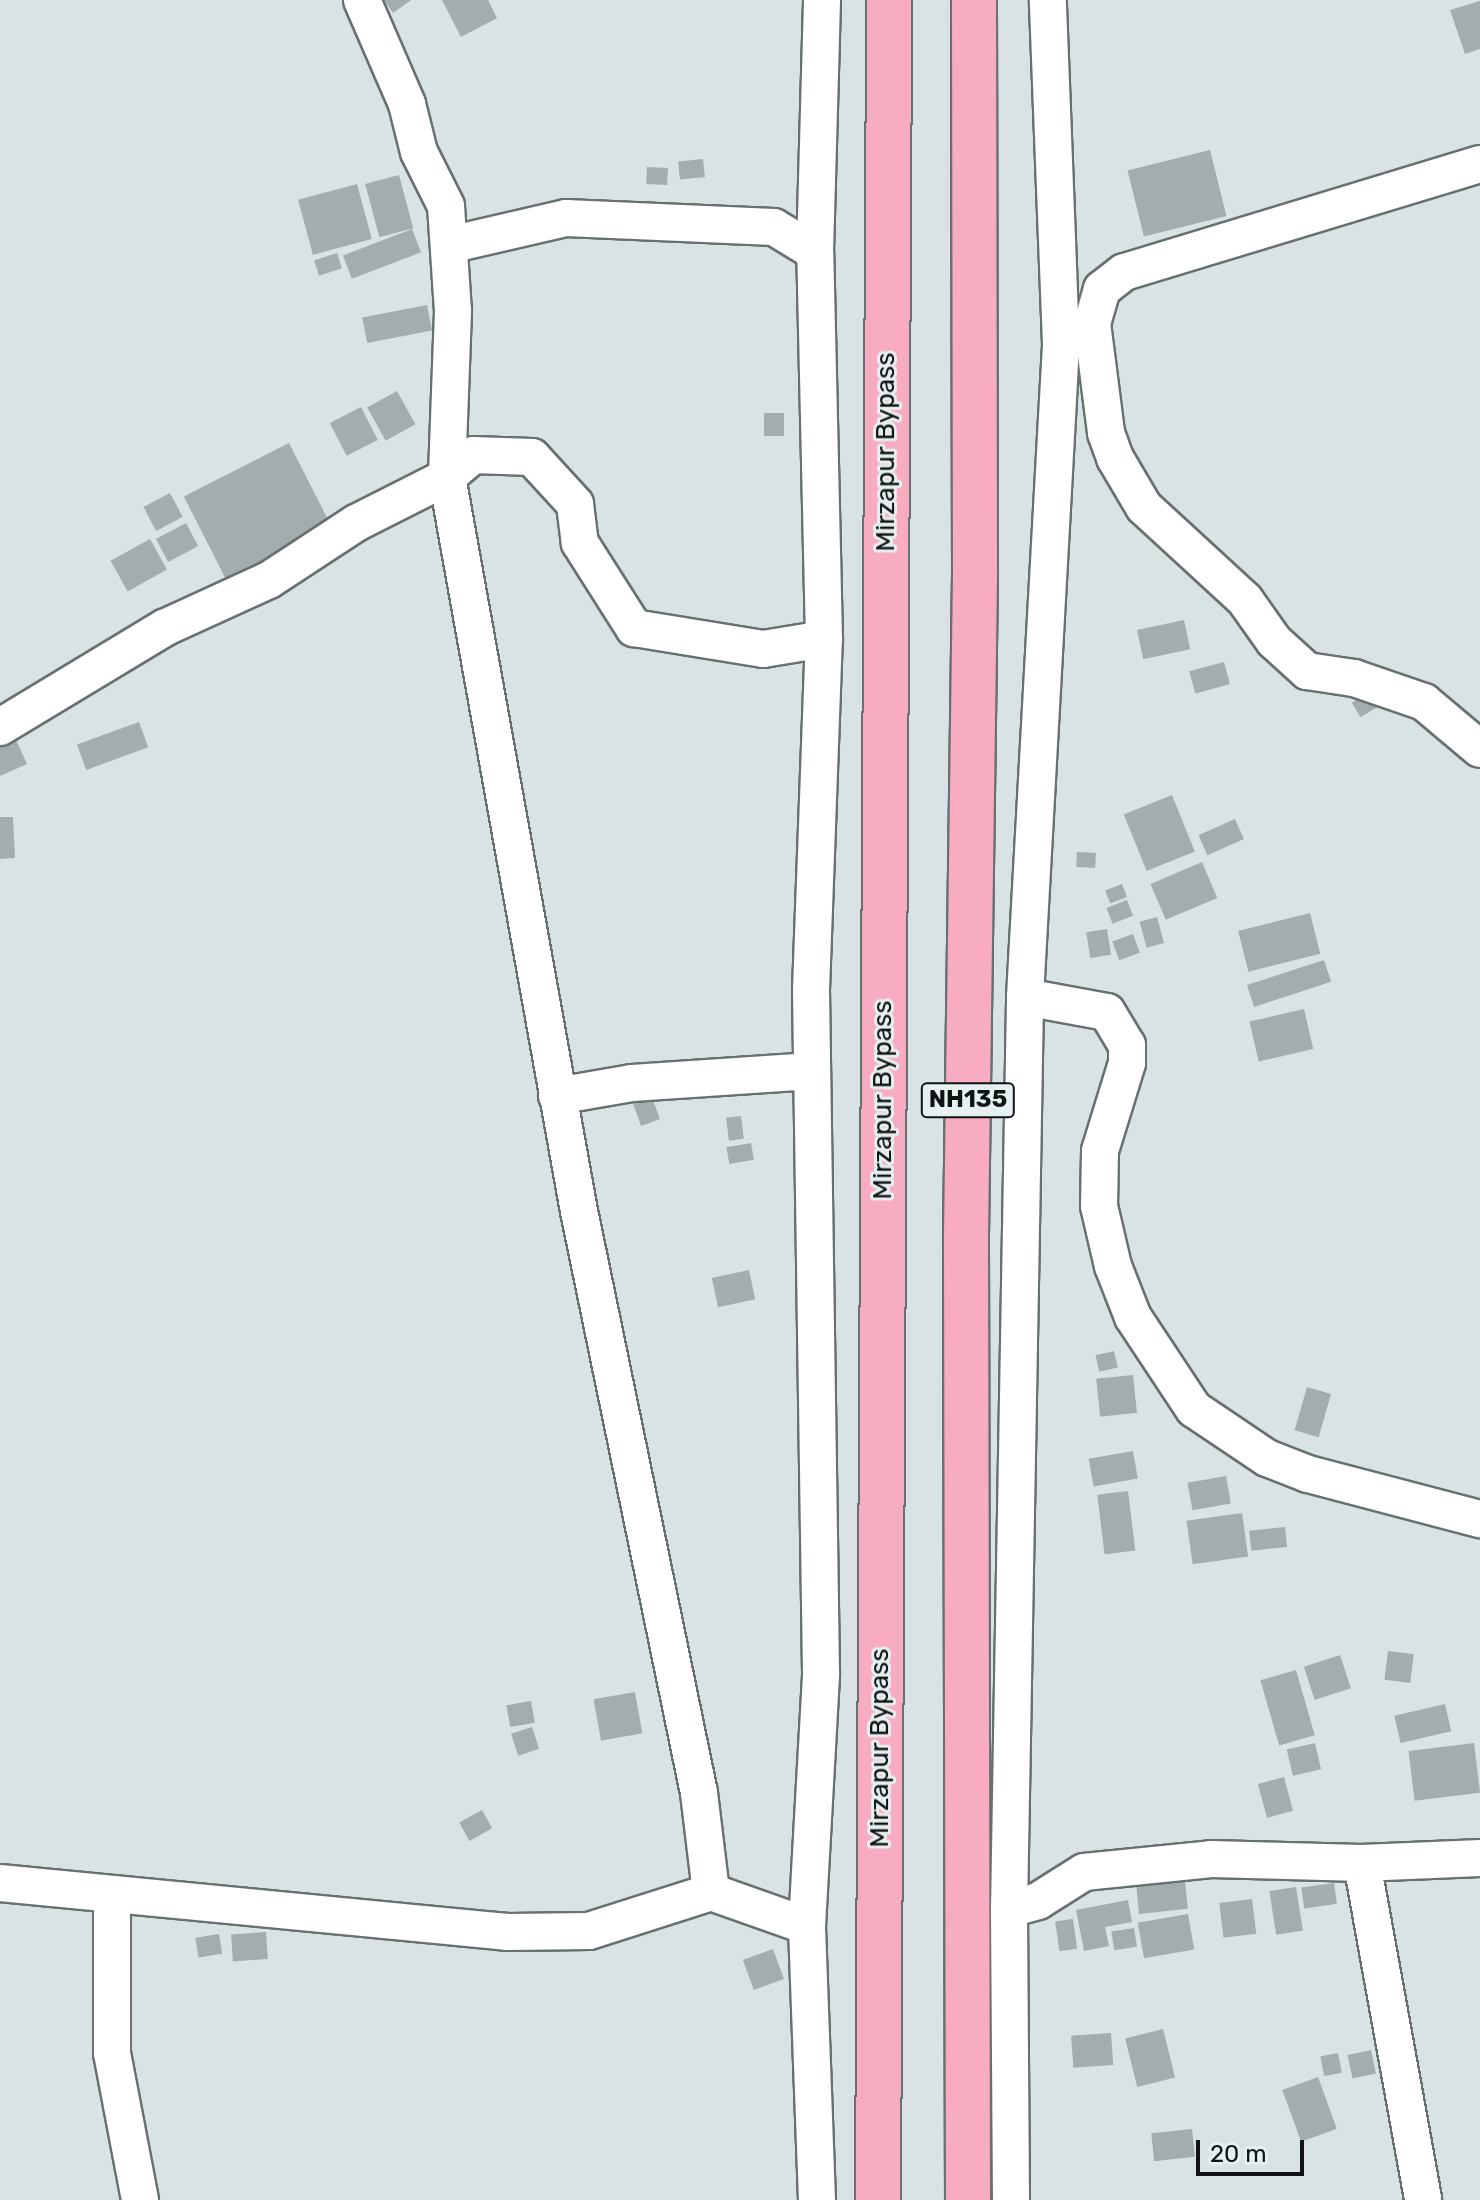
<!DOCTYPE html>
<html>
<head>
<meta charset="utf-8">
<style>
	body { margin:0 }
	#map { position:relative; width:1480px; height:2200px; overflow:hidden; background:#d9e3e3; font-family:Rubik,sans-serif }
	div>[style] { position:absolute }
	.building>* { inset:0; background:#a4adad; transform-origin:0 0 }
	.roads { filter:drop-shadow(2px 0 #687070) drop-shadow(-2px 0 #687070) drop-shadow(0 2px #687070) drop-shadow(0 -2px #687070) }
	.street>* { height:36px; margin:-18px; padding:0 18px; transform-origin:18px; border-radius:18px; background:#fff }
	.highway>* { height:44px; margin:-22px; padding:0 22px; transform-origin:22px; border-radius:22px; background:#f8acc2 }
	span { translate:-50% -50%; white-space:nowrap; text-align:center; line-height:1.15; -webkit-text-stroke:6px #e6f0f0; paint-order:stroke }
	.shield-label span { padding:2px 6px; background:#e6f0f0; border:2px solid; border-radius:6px; -webkit-text-stroke-width:0 }
	.shield-label { font-size:24px; color:#101314; font-weight:700 }
	.street-label { font-size:26px; color:#101314 }
	.scale { position:absolute; left:1196px; top:2140px; width:108px; height:36px; box-sizing:border-box; border:4px solid #101314; border-top:0; padding-left:10px; font-size:24px; line-height:28px; white-space:nowrap; color:#101314; -webkit-text-stroke:6px #e6f0f0; paint-order:stroke }
</style>
</head>
<body>
<div id="map">
	<div class="building">
		<div style="clip-path:polygon(384px 0,411px 0,393px 13px)"></div>
		<div style="clip-path:polygon(442px 0,488px 0,497px 18px,461px 37px)"></div>
		<div style="clip-path:polygon(1480px 1px,1480px 49px,1465px 54px,1450px 10px)"></div>
		<div style="left:1210px;top:150px;width:68px;height:85px;rotate:76deg"></div>
		<div style="left:703px;top:159px;width:18px;height:25px;rotate:84deg"></div>
		<div style="left:647px;top:167px;width:21px;height:17px;rotate:3deg"></div>
		<div style="left:399px;top:175px;width:55px;height:35px;rotate:75deg"></div>
		<div style="left:357px;top:184px;width:57px;height:61px;rotate:75deg"></div>
		<div style="left:412px;top:229px;width:25px;height:74px;rotate:69deg"></div>
		<div style="left:337px;top:253px;width:16px;height:24px;rotate:72deg"></div>
		<div style="left:427px;top:305px;width:26px;height:66px;rotate:79deg"></div>
		<div style="left:397px;top:391px;width:38px;height:34px;rotate:61deg"></div>
		<div style="left:361px;top:407px;width:37px;height:35px;rotate:63deg"></div>
		<div style="left:764px;top:413px;width:20px;height:23px"></div>
		<div style="left:289px;top:443px;width:98px;height:118px;rotate:63deg"></div>
		<div style="left:170px;top:493px;width:27px;height:30px;rotate:62deg"></div>
		<div style="left:186px;top:523px;width:26px;height:34px;rotate:62deg"></div>
		<div style="left:150px;top:539px;width:35px;height:45px;rotate:61deg"></div>
		<div style="left:1184px;top:620px;width:30px;height:48px;rotate:78deg"></div>
		<div style="left:1224px;top:662px;width:23px;height:36px;rotate:75deg"></div>
		<div style="left:1368px;top:693px;width:17px;height:19px;rotate:59deg"></div>
		<div style="left:139px;top:722px;width:27px;height:66px;rotate:70deg"></div>
		<div style="clip-path:polygon(12px 731px,27px 764px,0 776px,0 736px)"></div>
		<div style="left:1172px;top:795px;width:61px;height:52px;rotate:68deg"></div>
		<div style="clip-path:polygon(0 817px,13px 817px,15px 858px,0 859px)"></div>
		<div style="left:1235px;top:819px;width:22px;height:40px;rotate:66deg"></div>
		<div style="left:1077px;top:852px;width:19px;height:15px;rotate:3deg"></div>
		<div style="left:1202px;top:862px;width:39px;height:56px;rotate:67deg"></div>
		<div style="left:1122px;top:884px;width:14px;height:18px;rotate:69deg"></div>
		<div style="left:1127px;top:900px;width:17px;height:22px;rotate:69deg"></div>
		<div style="left:1310px;top:913px;width:42px;height:74px;rotate:76deg"></div>
		<div style="left:1157px;top:917px;width:27px;height:18px;rotate:75deg"></div>
		<div style="left:1107px;top:929px;width:26px;height:21px;rotate:81deg"></div>
		<div style="left:1133px;top:934px;width:20px;height:22px;rotate:70deg"></div>
		<div style="left:1324px;top:960px;width:23px;height:81px;rotate:72deg"></div>
		<div style="left:1304px;top:1009px;width:41px;height:56px;rotate:77deg"></div>
		<div style="left:649px;top:1089px;width:32px;height:20px;rotate:70deg"></div>
		<div style="left:741px;top:1116px;width:23px;height:15px;rotate:83deg"></div>
		<div style="left:751px;top:1143px;width:17px;height:25px;rotate:80deg"></div>
		<div style="left:749px;top:1270px;width:30px;height:38px;rotate:78deg"></div>
		<div style="left:1114px;top:1351px;width:17px;height:19px;rotate:77deg"></div>
		<div style="left:1133px;top:1375px;width:38px;height:37px;rotate:84deg"></div>
		<div style="left:1307px;top:1387px;width:25px;height:45px;rotate:16deg"></div>
		<div style="left:1133px;top:1451px;width:28px;height:45px;rotate:80deg"></div>
		<div style="left:1226px;top:1476px;width:28px;height:39px;rotate:80deg"></div>
		<div style="left:1128px;top:1491px;width:60px;height:31px;rotate:83deg"></div>
		<div style="left:1242px;top:1513px;width:44px;height:56px;rotate:82deg"></div>
		<div style="left:1285px;top:1527px;width:20px;height:36px;rotate:84deg"></div>
		<div style="left:1388px;top:1651px;width:26px;height:29px;rotate:7deg"></div>
		<div style="left:1340px;top:1655px;width:35px;height:38px;rotate:72deg"></div>
		<div style="left:1296px;top:1670px;width:68px;height:37px;rotate:74deg"></div>
		<div style="left:635px;top:1692px;width:42px;height:42px;rotate:80deg"></div>
		<div style="left:531px;top:1701px;width:22px;height:25px;rotate:80deg"></div>
		<div style="left:1445px;top:1704px;width:28px;height:52px;rotate:77deg"></div>
		<div style="left:532px;top:1727px;width:23px;height:22px;rotate:72deg"></div>
		<div style="left:1315px;top:1743px;width:27px;height:29px;rotate:77deg"></div>
		<div style="left:1474px;top:1743px;width:50px;height:66px;rotate:83deg"></div>
		<div style="left:1284px;top:1777px;width:35px;height:27px;rotate:75deg"></div>
		<div style="left:482px;top:1810px;width:21px;height:26px;rotate:61deg"></div>
		<div style="left:1184px;top:1872px;width:37px;height:49px;rotate:84deg"></div>
		<div style="left:1334px;top:1883px;width:21px;height:33px;rotate:82deg"></div>
		<div style="left:1296px;top:1887px;width:44px;height:27px;rotate:81deg"></div>
		<div style="left:1252px;top:1899px;width:35px;height:33px;rotate:83deg"></div>
		<div style="clip-path:polygon(1128px 1900px,1132px 1922px,1105px 1927px,1109px 1946px,1084px 1951px,1076px 1910px)"></div>
		<div style="left:1188px;top:1914px;width:36px;height:51px;rotate:80deg"></div>
		<div style="left:1073px;top:1919px;width:30px;height:18px;rotate:82deg"></div>
		<div style="left:1134px;top:1928px;width:19px;height:23px;rotate:81deg"></div>
		<div style="left:266px;top:1932px;width:27px;height:35px;rotate:86deg"></div>
		<div style="left:219px;top:1934px;width:20px;height:24px;rotate:81deg"></div>
		<div style="left:773px;top:1949px;width:32px;height:32px;rotate:70deg"></div>
		<div style="left:1163px;top:2029px;width:50px;height:39px;rotate:76deg"></div>
		<div style="left:1111px;top:2033px;width:32px;height:40px;rotate:86deg"></div>
		<div style="left:1371px;top:2050px;width:24px;height:24px;rotate:78deg"></div>
		<div style="left:1338px;top:2053px;width:20px;height:18px;rotate:79deg"></div>
		<div style="left:1318px;top:2077px;width:55px;height:38px;rotate:70deg"></div>
		<div style="left:1192px;top:2129px;width:28px;height:41px;rotate:84deg"></div>
	</div>
	<div class="roads">
		<div class="street">
			<div style="left:362px;top:0;width:113px;rotate:66.6deg"></div>
			<div style="left:407px;top:104px;width:49px;rotate:76deg"></div>
			<div style="left:419px;top:152px;width:60px;rotate:63.4deg"></div>
			<div style="left:446px;top:206px;width:105px;rotate:86.2deg"></div>
			<div style="left:453px;top:311px;width:166px;rotate:92.1deg"></div>
			<div style="left:447px;top:477px;width:746px;rotate:79.81deg"></div>
			<div style="left:579px;top:1211px;width:594px;rotate:78.35deg"></div>
			<div style="left:699px;top:1793px;width:100px;rotate:83.1deg"></div>
			<div style="left:1480px;top:164px;width:372px;rotate:163.1deg"></div>
			<div style="left:1124px;top:272px;width:28px;rotate:142deg"></div>
			<div style="left:1102px;top:289px;width:35px;rotate:106deg"></div>
			<div style="left:1092px;top:323px;width:111px;rotate:82.7deg"></div>
			<div style="left:1106px;top:433px;width:27px;rotate:70deg"></div>
			<div style="left:1115px;top:458px;width:57px;rotate:59.4deg"></div>
			<div style="left:1144px;top:507px;width:137px;rotate:42.6deg"></div>
			<div style="left:1245px;top:600px;width:50px;rotate:54.7deg"></div>
			<div style="left:1274px;top:641px;width:45px;rotate:42.3deg"></div>
			<div style="left:1307px;top:671px;width:48px;rotate:8.5deg"></div>
			<div style="left:1354px;top:678px;width:74px;rotate:18.9deg"></div>
			<div style="left:1424px;top:702px;width:73px;rotate:40deg"></div>
			<div style="left:449px;top:245px;width:120px;rotate:-13deg"></div>
			<div style="left:566px;top:218px;width:208px;rotate:2.5deg"></div>
			<div style="left:774px;top:227px;width:48px;rotate:31.4deg"></div>
			<div style="left:0;top:727px;width:192px;rotate:-31.1deg"></div>
			<div style="left:164px;top:628px;width:115px;rotate:-24.6deg"></div>
			<div style="left:269px;top:580px;width:104px;rotate:-33.2deg"></div>
			<div style="left:356px;top:523px;width:102px;rotate:-26.8deg"></div>
			<div style="left:447px;top:477px;width:34px;rotate:-40deg"></div>
			<div style="left:473px;top:455px;width:59px;rotate:1.9deg"></div>
			<div style="left:532px;top:457px;width:64px;rotate:47.5deg"></div>
			<div style="left:575px;top:504px;width:39px;rotate:83deg"></div>
			<div style="left:580px;top:543px;width:101px;rotate:57.6deg"></div>
			<div style="left:634px;top:628px;width:131px;rotate:9.2deg"></div>
			<div style="left:763px;top:649px;width:62px;rotate:-9.3deg"></div>
			<div style="left:1025px;top:997px;width:83px;rotate:10.4deg"></div>
			<div style="left:1107px;top:1012px;width:39px;rotate:59deg"></div>
			<div style="left:1127px;top:1045px;width:18px;rotate:90deg"></div>
			<div style="left:1127px;top:1063px;width:92px;rotate:107.1deg"></div>
			<div style="left:1100px;top:1151px;width:55px;rotate:91deg"></div>
			<div style="left:1099px;top:1206px;width:62px;rotate:76.9deg"></div>
			<div style="left:1113px;top:1266px;width:55px;rotate:68.6deg"></div>
			<div style="left:1133px;top:1317px;width:110px;rotate:56.5deg"></div>
			<div style="left:1194px;top:1409px;width:88px;rotate:33.9deg"></div>
			<div style="left:1267px;top:1458px;width:44px;rotate:21.3deg"></div>
			<div style="left:1308px;top:1474px;width:178px;rotate:14.7deg"></div>
			<div style="left:557px;top:1096px;width:76px;rotate:-9.8deg"></div>
			<div style="left:632px;top:1083px;width:180px;rotate:-3.8deg"></div>
			<div style="left:1362px;top:1863px;width:118px;rotate:-2.4deg"></div>
			<div style="left:0;top:1883px;width:510px;rotate:5.51deg"></div>
			<div style="left:508px;top:1932px;width:81px;rotate:-0.7deg"></div>
			<div style="left:589px;top:1931px;width:128px;rotate:-17.7deg"></div>
			<div style="left:711px;top:1892px;width:102px;rotate:19.5deg"></div>
			<div style="left:112px;top:1896px;width:157px;rotate:90deg"></div>
			<div style="left:112px;top:2053px;width:150px;rotate:79.2deg"></div>
			<div style="left:1009px;top:1909px;width:30px;rotate:-15deg"></div>
			<div style="left:1038px;top:1901px;width:54px;rotate:-32.2deg"></div>
			<div style="left:1084px;top:1872px;width:128px;rotate:-5.8deg"></div>
			<div style="left:1211px;top:1859px;width:151px;rotate:1.5deg"></div>
			<div style="left:1362px;top:1863px;width:342px;rotate:79.7deg"></div>
			<div style="left:817px;top:2200px;width:274px;rotate:-92.1deg"></div>
			<div style="left:807px;top:1926px;width:254px;rotate:-86.8deg"></div>
			<div style="left:821px;top:1672px;width:682px;rotate:-90.84deg"></div>
			<div style="left:811px;top:990px;width:351px;rotate:-87.9deg"></div>
			<div style="left:824px;top:639px;width:387px;rotate:-91.3deg"></div>
			<div style="left:815px;top:252px;width:252px;rotate:-88.4deg"></div>
			<div style="left:1011px;top:2200px;width:291px;rotate:-90.4deg"></div>
			<div style="left:1009px;top:1909px;width:912px;rotate:-88.99deg"></div>
			<div style="left:1025px;top:997px;width:654px;rotate:-86.84deg"></div>
			<div style="left:1061px;top:344px;width:344px;rotate:-92.2deg"></div>
		</div>
		<div class="highway">
			<div style="left:878px;top:2200px;width:2200px;rotate:-89.71deg"></div>
			<div style="left:968px;top:2200px;width:965px;rotate:-90.12deg"></div>
			<div style="left:966px;top:1235px;width:659px;rotate:-89.22deg"></div>
			<div style="left:975px;top:576px;width:576px;rotate:-90.1deg"></div>
		</div>
	</div>
	<div class="shield-label">
		<span style="left:968px;top:1100px">NH135</span>
	</div>
	<div class="street-label">
		<span style="left:886px;top:452px;rotate:-90deg">Mirzapur Bypass</span>
		<span style="left:883px;top:1100px;rotate:-90deg">Mirzapur Bypass</span>
		<span style="left:880px;top:1748px;rotate:-90deg">Mirzapur Bypass</span>
	</div>
	<div class="scale">20 m</div>
</div>
</body>
</html>
